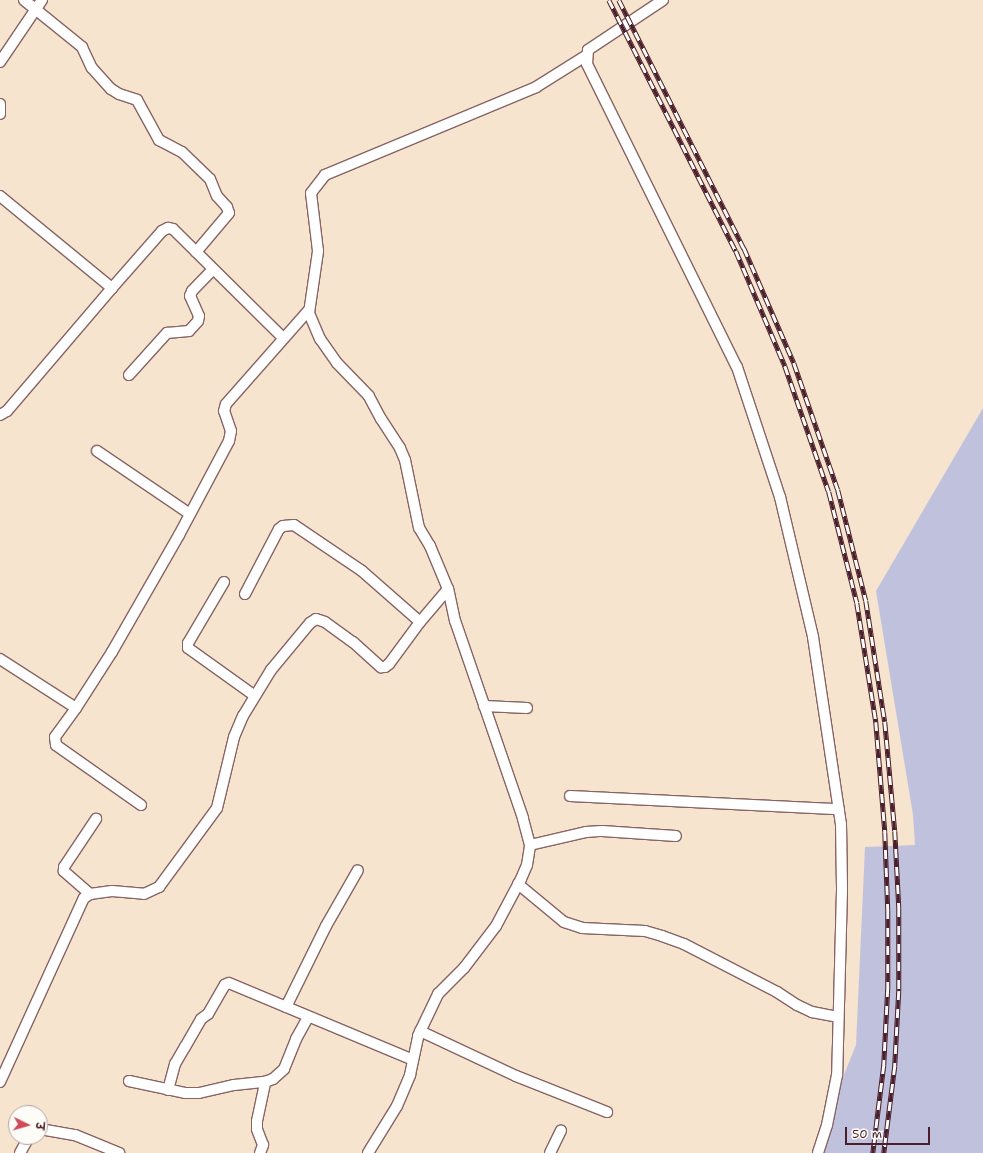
<!DOCTYPE html>
<html>
<head>
<meta charset="utf-8">
<style>
	body { margin:0 }
	#map { position:relative; width:983px; height:1153px; overflow:hidden; background:#f7e4cf; font-family:"Shantell Sans","Playpen Sans Deva",sans-serif }
	div>[style] { position:absolute }
	.industrial>* { inset:0; background:#c0c2dd }
	.roads { filter:drop-shadow(1px 0 #876464) drop-shadow(-1px 0 #876464) drop-shadow(0 1px #876464) drop-shadow(0 -1px #876464) }
	.minor>* { height:10px; margin:-5px; padding:0 5px; transform-origin:5px; border-radius:5px; background:#fff }
	.rail>* { height:4.5px; margin-top:-2.25px; transform-origin:0; background:repeating-linear-gradient(90deg,#fdfcf7 0 9px,#4a1f2b 0 18px); box-sizing:border-box; border-block:1px solid #4a1f2b }
	span { translate:-50% -50%; white-space:nowrap; text-align:center; line-height:1.15; -webkit-text-stroke:4px #fdfcf7; paint-order:stroke }
	.north { position:absolute; left:8px; top:1105px; width:40px; height:40px; box-sizing:border-box; background:#fdfcf7; border:1px solid #b5a4a5; border-radius:50%; rotate:95deg; font-size:11px; font-weight:700; line-height:16px; text-align:center; color:#4a1f2b }
	.north::after { content:''; display:block; margin:auto; width:14px; height:18px; background:#d1495b; clip-path:polygon(50% 0,100% 100%,50% 72%,0 100%) }
	.scale { position:absolute; left:845px; top:1127px; width:85px; height:18px; box-sizing:border-box; border:2px solid #4a1f2b; border-top:0; padding-left:5px; font-size:12px; line-height:14px; white-space:nowrap; color:#4a1f2b; -webkit-text-stroke:3px #fdfcf7; paint-order:stroke }
</style>
</head>
<body>
<div id="map">
	<div class="industrial">
		<div style="clip-path:polygon(983px 408px,983px 1153px,812px 1153px,856px 1045px,865px 847px,915px 845px,913px 815px,876px 591px)"></div>
	</div>
	<div class="roads">
		<div class="minor">
			<div style="left:24px;top:0;width:75px;rotate:39deg"></div>
			<div style="left:82px;top:47px;width:23px;rotate:65deg"></div>
			<div style="left:92px;top:68px;width:28px;rotate:48deg"></div>
			<div style="left:111px;top:89px;width:9px;rotate:32deg"></div>
			<div style="left:119px;top:94px;width:19px;rotate:18deg"></div>
			<div style="left:137px;top:100px;width:46px;rotate:61.2deg"></div>
			<div style="left:159px;top:140px;width:26px;rotate:28deg"></div>
			<div style="left:182px;top:152px;width:39px;rotate:44deg"></div>
			<div style="left:210px;top:179px;width:18px;rotate:68deg"></div>
			<div style="left:217px;top:196px;width:15px;rotate:48deg"></div>
			<div style="left:227px;top:207px;width:6px;rotate:72deg"></div>
			<div style="left:229px;top:213px;width:51px;rotate:130.2deg"></div>
			<div style="left:663px;top:0;width:90px;rotate:146.3deg"></div>
			<div style="left:588px;top:50px;width:14px;rotate:94deg"></div>
			<div style="left:587px;top:64px;width:338px;rotate:63.7deg"></div>
			<div style="left:737px;top:367px;width:137px;rotate:71.7deg"></div>
			<div style="left:780px;top:497px;width:144px;rotate:76.7deg"></div>
			<div style="left:813px;top:637px;width:189px;rotate:81.5deg"></div>
			<div style="left:841px;top:824px;width:66px;rotate:89.1deg"></div>
			<div style="left:842px;top:890px;width:185px;rotate:91.5deg"></div>
			<div style="left:837px;top:1075px;width:51px;rotate:101.3deg"></div>
			<div style="left:827px;top:1125px;width:29px;rotate:108deg"></div>
			<div style="left:0;top:62px;width:75px;rotate:-55.9deg"></div>
			<div style="left:0;top:104px;width:10px;rotate:90deg"></div>
			<div style="left:0;top:196px;width:145px;rotate:39.4deg"></div>
			<div style="left:129px;top:375px;width:57px;rotate:-47.9deg"></div>
			<div style="left:167px;top:333px;width:22px;rotate:-5deg"></div>
			<div style="left:189px;top:331px;width:13px;rotate:-48deg"></div>
			<div style="left:198px;top:321px;width:5px;rotate:-79deg"></div>
			<div style="left:199px;top:316px;width:22px;rotate:-114deg"></div>
			<div style="left:190px;top:296px;width:5px;rotate:-68deg"></div>
			<div style="left:192px;top:291px;width:30px;rotate:-46deg"></div>
			<div style="left:0;top:415px;width:8px;rotate:-30deg"></div>
			<div style="left:7px;top:411px;width:162px;rotate:-49.5deg"></div>
			<div style="left:112px;top:288px;width:76px;rotate:-48.7deg"></div>
			<div style="left:162px;top:231px;width:7px;rotate:-27deg"></div>
			<div style="left:168px;top:228px;width:5px;rotate:11deg"></div>
			<div style="left:173px;top:229px;width:155px;rotate:44.7deg"></div>
			<div style="left:97px;top:451px;width:112px;rotate:34.1deg"></div>
			<div style="left:224px;top:582px;width:71px;rotate:120.5deg"></div>
			<div style="left:188px;top:643px;width:5px;rotate:90deg"></div>
			<div style="left:188px;top:648px;width:82px;rotate:35.6deg"></div>
			<div style="left:245px;top:594px;width:73px;rotate:-62.4deg"></div>
			<div style="left:279px;top:529px;width:5px;rotate:-37deg"></div>
			<div style="left:283px;top:526px;width:11px;rotate:-5deg"></div>
			<div style="left:294px;top:525px;width:82px;rotate:34.1deg"></div>
			<div style="left:362px;top:571px;width:77px;rotate:41.3deg"></div>
			<div style="left:0;top:659px;width:90px;rotate:32.8deg"></div>
			<div style="left:484px;top:706px;width:43px;rotate:2.7deg"></div>
			<div style="left:570px;top:796px;width:269px;rotate:2.8deg"></div>
			<div style="left:141px;top:805px;width:104px;rotate:-144.8deg"></div>
			<div style="left:56px;top:745px;width:8px;rotate:-97deg"></div>
			<div style="left:55px;top:737px;width:36px;rotate:-54deg"></div>
			<div style="left:76px;top:708px;width:67px;rotate:-57.3deg"></div>
			<div style="left:112px;top:652px;width:135px;rotate:-60.2deg"></div>
			<div style="left:179px;top:535px;width:106px;rotate:-62deg"></div>
			<div style="left:229px;top:441px;width:10px;rotate:-79deg"></div>
			<div style="left:231px;top:431px;width:21px;rotate:-109deg"></div>
			<div style="left:224px;top:411px;width:7px;rotate:-74deg"></div>
			<div style="left:226px;top:404px;width:125px;rotate:-48.6deg"></div>
			<div style="left:530px;top:845px;width:57px;rotate:-13.1deg"></div>
			<div style="left:586px;top:832px;width:16px;rotate:-4deg"></div>
			<div style="left:602px;top:831px;width:74px;rotate:3.9deg"></div>
			<div style="left:518px;top:884px;width:60px;rotate:39.6deg"></div>
			<div style="left:564px;top:922px;width:19px;rotate:18deg"></div>
			<div style="left:582px;top:928px;width:63px;rotate:2.7deg"></div>
			<div style="left:645px;top:931px;width:18px;rotate:16deg"></div>
			<div style="left:662px;top:936px;width:23px;rotate:20deg"></div>
			<div style="left:684px;top:944px;width:105px;rotate:27.3deg"></div>
			<div style="left:777px;top:992px;width:24px;rotate:33deg"></div>
			<div style="left:797px;top:1005px;width:17px;rotate:25deg"></div>
			<div style="left:812px;top:1012px;width:26px;rotate:11deg"></div>
			<div style="left:90px;top:894px;width:35px;rotate:-139deg"></div>
			<div style="left:64px;top:871px;width:4px;rotate:-90deg"></div>
			<div style="left:64px;top:867px;width:58px;rotate:-56.3deg"></div>
			<div style="left:286px;top:1007px;width:90px;rotate:-63.7deg"></div>
			<div style="left:326px;top:926px;width:64px;rotate:-60.3deg"></div>
			<div style="left:420px;top:1031px;width:106px;rotate:25.1deg"></div>
			<div style="left:516px;top:1076px;width:98px;rotate:21.6deg"></div>
			<div style="left:129px;top:1081px;width:57px;rotate:12.1deg"></div>
			<div style="left:185px;top:1093px;width:14px"></div>
			<div style="left:199px;top:1093px;width:36px;rotate:-13deg"></div>
			<div style="left:234px;top:1085px;width:31px;rotate:-6deg"></div>
			<div style="left:265px;top:1082px;width:9px;rotate:-21deg"></div>
			<div style="left:273px;top:1079px;width:15px;rotate:-42deg"></div>
			<div style="left:284px;top:1069px;width:32px;rotate:-68deg"></div>
			<div style="left:296px;top:1039px;width:25px;rotate:-61deg"></div>
			<div style="left:0;top:1082px;width:202px;rotate:-65.5deg"></div>
			<div style="left:84px;top:898px;width:7px;rotate:-34deg"></div>
			<div style="left:90px;top:894px;width:22px;rotate:-8deg"></div>
			<div style="left:112px;top:891px;width:32px;rotate:5deg"></div>
			<div style="left:144px;top:894px;width:17px;rotate:-25deg"></div>
			<div style="left:159px;top:887px;width:98px;rotate:-53.7deg"></div>
			<div style="left:217px;top:808px;width:73px;rotate:-76.5deg"></div>
			<div style="left:234px;top:737px;width:23px;rotate:-67deg"></div>
			<div style="left:243px;top:716px;width:54px;rotate:-58.7deg"></div>
			<div style="left:271px;top:670px;width:61px;rotate:-50.3deg"></div>
			<div style="left:310px;top:623px;width:7px;rotate:-34deg"></div>
			<div style="left:316px;top:619px;width:9px;rotate:18deg"></div>
			<div style="left:325px;top:622px;width:34px;rotate:36deg"></div>
			<div style="left:353px;top:642px;width:38px;rotate:42deg"></div>
			<div style="left:381px;top:667px;width:4px"></div>
			<div style="left:385px;top:667px;width:5px;rotate:-37deg"></div>
			<div style="left:389px;top:664px;width:52px;rotate:-53.6deg"></div>
			<div style="left:420px;top:622px;width:43px;rotate:-49.7deg"></div>
			<div style="left:168px;top:1090px;width:27px;rotate:-75deg"></div>
			<div style="left:175px;top:1064px;width:20px;rotate:-60deg"></div>
			<div style="left:185px;top:1047px;width:32px;rotate:-60deg"></div>
			<div style="left:201px;top:1019px;width:9px;rotate:-36deg"></div>
			<div style="left:208px;top:1014px;width:34px;rotate:-60deg"></div>
			<div style="left:225px;top:985px;width:4px;rotate:-27deg"></div>
			<div style="left:229px;top:983px;width:199px;rotate:22.7deg"></div>
			<div style="left:40px;top:1129px;width:36px;rotate:10deg"></div>
			<div style="left:75px;top:1135px;width:48px;rotate:22.2deg"></div>
			<div style="left:20px;top:1153px;width:18px;rotate:-61deg"></div>
			<div style="left:260px;top:1153px;width:9px;rotate:-69deg"></div>
			<div style="left:263px;top:1145px;width:17px;rotate:-111deg"></div>
			<div style="left:257px;top:1129px;width:8px;rotate:-90deg"></div>
			<div style="left:257px;top:1121px;width:40px;rotate:-78deg"></div>
			<div style="left:368px;top:1153px;width:55px;rotate:-58.3deg"></div>
			<div style="left:397px;top:1106px;width:34px;rotate:-67deg"></div>
			<div style="left:410px;top:1075px;width:40px;rotate:-78deg"></div>
			<div style="left:418px;top:1036px;width:47px;rotate:-64.5deg"></div>
			<div style="left:438px;top:994px;width:37px;rotate:-45deg"></div>
			<div style="left:464px;top:968px;width:53px;rotate:-52.7deg"></div>
			<div style="left:496px;top:926px;width:53px;rotate:-62deg"></div>
			<div style="left:521px;top:879px;width:15px;rotate:-67deg"></div>
			<div style="left:527px;top:865px;width:20px;rotate:-81deg"></div>
			<div style="left:530px;top:845px;width:28px;rotate:-105deg"></div>
			<div style="left:523px;top:818px;width:208px;rotate:-109deg"></div>
			<div style="left:455px;top:621px;width:33px;rotate:-102deg"></div>
			<div style="left:448px;top:589px;width:47px;rotate:-112.7deg"></div>
			<div style="left:430px;top:546px;width:21px;rotate:-121deg"></div>
			<div style="left:419px;top:528px;width:69px;rotate:-101.6deg"></div>
			<div style="left:405px;top:460px;width:13px;rotate:-113deg"></div>
			<div style="left:400px;top:448px;width:35px;rotate:-123deg"></div>
			<div style="left:381px;top:419px;width:26px;rotate:-118deg"></div>
			<div style="left:369px;top:396px;width:46px;rotate:-134.1deg"></div>
			<div style="left:337px;top:363px;width:29px;rotate:-125deg"></div>
			<div style="left:320px;top:339px;width:28px;rotate:-113deg"></div>
			<div style="left:309px;top:313px;width:63px;rotate:-81.7deg"></div>
			<div style="left:318px;top:251px;width:58px;rotate:-96.9deg"></div>
			<div style="left:311px;top:193px;width:23px;rotate:-52deg"></div>
			<div style="left:325px;top:175px;width:229px;rotate:-22.6deg"></div>
			<div style="left:536px;top:87px;width:60px;rotate:-32.1deg"></div>
			<div style="left:550px;top:1153px;width:25px;rotate:-64deg"></div>
		</div>
	</div>
	<div class="rail">
		<div style="left:609px;top:0;width:281px;rotate:63.2deg"></div>
		<div style="left:736px;top:251px;width:125px;rotate:66.9deg"></div>
		<div style="left:785px;top:366px;width:133px;rotate:70.8deg"></div>
		<div style="left:829px;top:492px;width:114px;rotate:75.8deg"></div>
		<div style="left:857px;top:603px;width:121px;rotate:80.9deg"></div>
		<div style="left:876px;top:722px;width:110px;rotate:85.3deg"></div>
		<div style="left:885px;top:832px;width:78px;rotate:87.8deg"></div>
		<div style="left:888px;top:910px;width:78px;rotate:90deg"></div>
		<div style="left:888px;top:988px;width:77px;rotate:93deg"></div>
		<div style="left:884px;top:1065px;width:89px;rotate:97.1deg"></div>
		<div style="left:619px;top:0;width:278px;rotate:63.3deg"></div>
		<div style="left:744px;top:248px;width:125px;rotate:66.5deg"></div>
		<div style="left:794px;top:363px;width:134px;rotate:70.9deg"></div>
		<div style="left:838px;top:490px;width:114px;rotate:75.8deg"></div>
		<div style="left:866px;top:601px;width:122px;rotate:81.1deg"></div>
		<div style="left:885px;top:722px;width:109px;rotate:84.8deg"></div>
		<div style="left:895px;top:831px;width:77px;rotate:87deg"></div>
		<div style="left:899px;top:908px;width:83px;rotate:90deg"></div>
		<div style="left:899px;top:991px;width:75px;rotate:93.1deg"></div>
		<div style="left:895px;top:1066px;width:88px;rotate:97.2deg"></div>
	</div>
	<div class="north">उ</div>
	<div class="scale">50 m</div>
</div>
</body>
</html>
